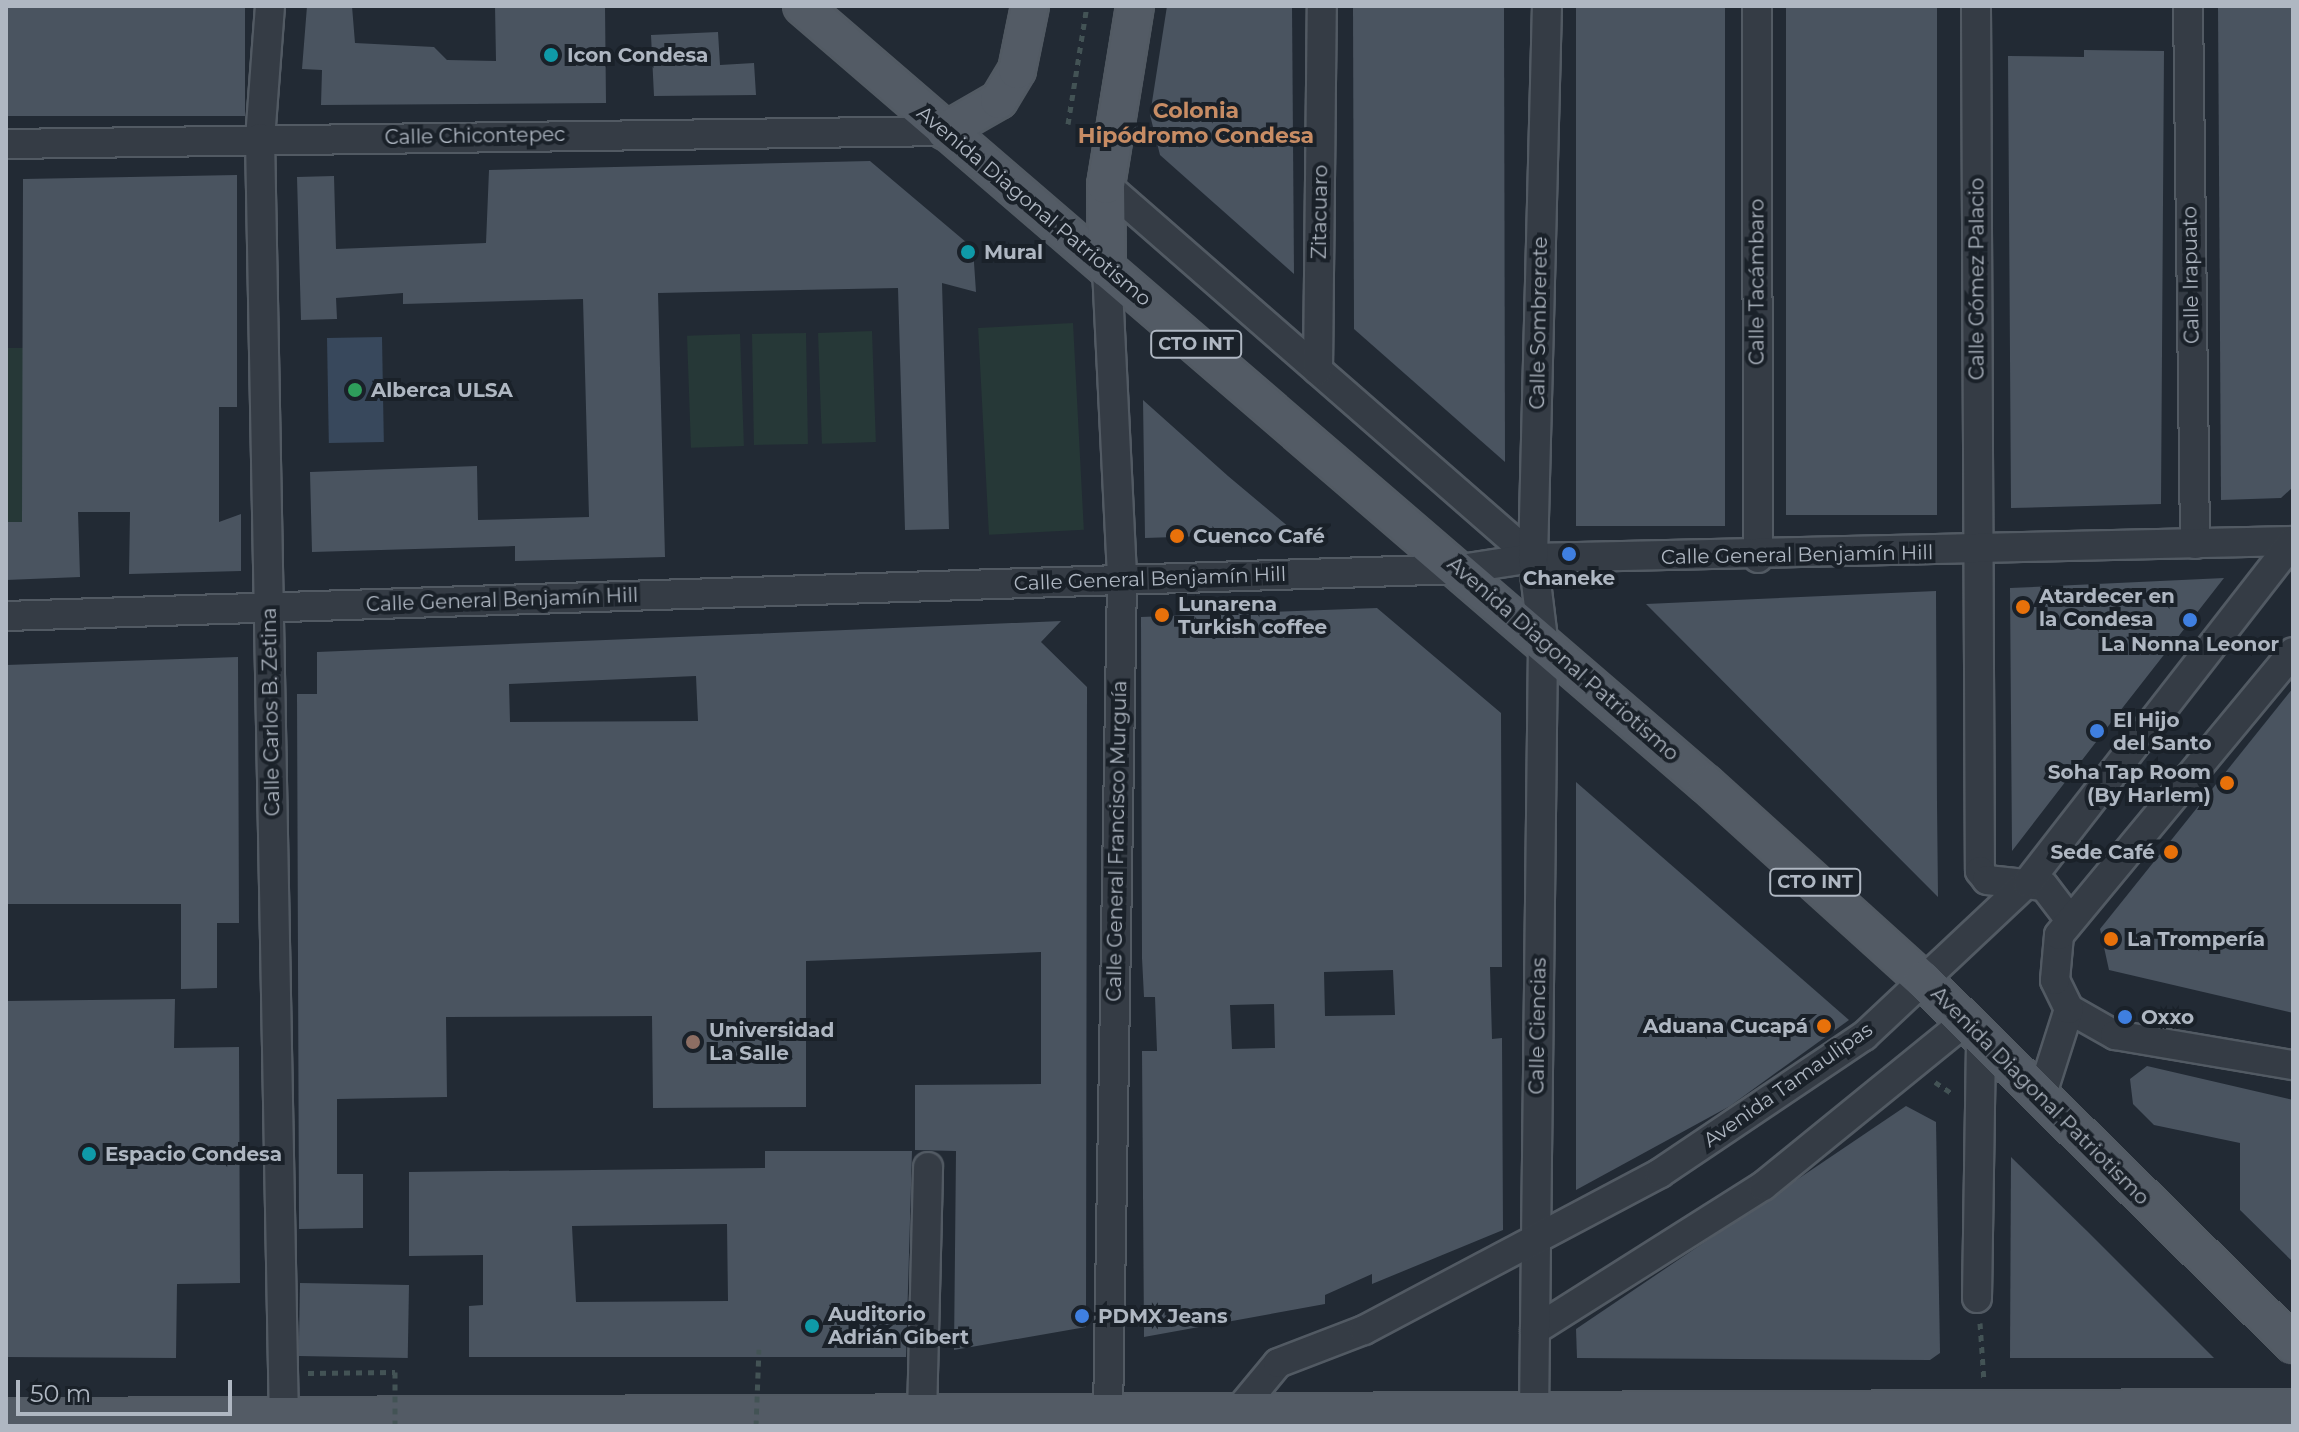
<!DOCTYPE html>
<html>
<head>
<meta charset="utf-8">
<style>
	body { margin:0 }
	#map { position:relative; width:2299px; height:1432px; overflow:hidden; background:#222a34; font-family:Montserrat,sans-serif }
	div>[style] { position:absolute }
	.green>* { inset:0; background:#263837; transform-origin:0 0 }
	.water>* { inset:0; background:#38485c; transform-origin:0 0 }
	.building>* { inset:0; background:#4a5460; transform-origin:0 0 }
	.path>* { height:5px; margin-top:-2.5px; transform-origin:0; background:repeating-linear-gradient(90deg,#435355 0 6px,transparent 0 12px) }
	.roads { filter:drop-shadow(2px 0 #525a63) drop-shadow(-2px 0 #525a63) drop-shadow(0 2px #525a63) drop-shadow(0 -2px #525a63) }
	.minor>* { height:28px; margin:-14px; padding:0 14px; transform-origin:14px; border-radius:14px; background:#353c45 }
	.major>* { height:36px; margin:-18px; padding:0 18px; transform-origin:18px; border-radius:18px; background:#535b65 }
	.path-bridge>* { height:5px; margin-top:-2.5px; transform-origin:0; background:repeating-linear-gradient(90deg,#435355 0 6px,transparent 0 12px) }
	.dots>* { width:22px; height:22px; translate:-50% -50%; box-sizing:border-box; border:4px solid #1a2129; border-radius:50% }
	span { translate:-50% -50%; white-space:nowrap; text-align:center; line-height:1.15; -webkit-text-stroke:8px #1a2129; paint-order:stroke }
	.shield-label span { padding:2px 6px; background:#1a2129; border:2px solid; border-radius:6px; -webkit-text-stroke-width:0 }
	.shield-label { font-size:18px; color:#afb7c2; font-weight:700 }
	.poi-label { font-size:20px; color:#afb7c2; font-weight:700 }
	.left { translate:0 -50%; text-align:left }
	.right { translate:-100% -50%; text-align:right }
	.street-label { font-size:20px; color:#afb7c2 }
	.neighbourhood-label { font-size:22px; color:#c78c64; font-weight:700 }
	.frame { position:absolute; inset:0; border:8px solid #afb7c2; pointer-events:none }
	.scale { position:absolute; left:16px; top:1380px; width:216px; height:36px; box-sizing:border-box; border:4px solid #afb7c2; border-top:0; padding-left:10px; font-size:24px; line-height:28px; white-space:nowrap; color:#afb7c2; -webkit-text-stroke:6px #1a2129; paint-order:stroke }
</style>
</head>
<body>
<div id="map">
	<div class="green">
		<div style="left:1073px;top:323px;width:207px;height:95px;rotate:87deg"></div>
		<div style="left:872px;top:331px;width:111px;height:54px;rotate:88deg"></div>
		<div style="left:806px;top:333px;width:111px;height:54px;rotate:89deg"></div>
		<div style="left:740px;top:334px;width:112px;height:53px;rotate:88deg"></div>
		<div style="left:6px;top:348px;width:17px;height:175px"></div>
	</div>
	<div class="water">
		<div style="left:382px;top:337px;width:105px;height:55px;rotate:89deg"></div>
	</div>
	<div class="building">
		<div style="left:6px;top:6px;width:239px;height:110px"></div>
		<div style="clip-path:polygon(307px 6px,352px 6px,355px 43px,434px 47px,447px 60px,496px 61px,495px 6px,605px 6px,606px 103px,321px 105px,322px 70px,302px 69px)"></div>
		<div style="clip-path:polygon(1167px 6px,1292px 6px,1294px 274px,1160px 155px,1150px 115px)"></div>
		<div style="clip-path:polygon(1353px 6px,1504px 6px,1505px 462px,1354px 329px)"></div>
		<div style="left:1576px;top:6px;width:149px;height:520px"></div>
		<div style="left:1786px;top:6px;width:151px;height:509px"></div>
		<div style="clip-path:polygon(2218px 6px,2293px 6px,2293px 487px,2281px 498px,2221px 500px)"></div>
		<div style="clip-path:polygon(718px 32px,720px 65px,754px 63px,756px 95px,654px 96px,651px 35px)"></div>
		<div style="clip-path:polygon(2084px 50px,2164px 51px,2161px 504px,2011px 508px,2008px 56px,2084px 57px)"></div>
		<div style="clip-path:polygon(870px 161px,973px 248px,976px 292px,942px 283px,949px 529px,905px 530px,898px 288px,658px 293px,665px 557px,515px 561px,515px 546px,312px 552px,310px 472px,477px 466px,478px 520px,589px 517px,583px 299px,403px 304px,403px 293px,336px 298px,337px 319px,301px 320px,297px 177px,334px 176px,336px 249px,486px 243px,489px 170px)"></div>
		<div style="clip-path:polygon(237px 175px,237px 407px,219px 407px,219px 522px,241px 514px,241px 571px,129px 574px,130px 512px,78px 512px,80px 577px,6px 580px,6px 522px,22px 522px,23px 179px)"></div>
		<div style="clip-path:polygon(1143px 400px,1228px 476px,1296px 533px,1145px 538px)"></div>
		<div style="clip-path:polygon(2224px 578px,2113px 720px,2012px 851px,2010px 588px)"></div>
		<div style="clip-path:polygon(1936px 591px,1937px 804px,1938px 897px,1646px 604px)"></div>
		<div style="clip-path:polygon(evenodd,1377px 608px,1501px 713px,1502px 967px,1490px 967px,1492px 1039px,1502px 1038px,1503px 1230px,1372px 1284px,1372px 1274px,1325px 1295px,1325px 1304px,1144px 1337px,1142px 1051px,1157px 1051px,1155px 997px,1144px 997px,1142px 958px,1141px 617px,1377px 608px,1393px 970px,1395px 1015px,1325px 1016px,1324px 972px,1393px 970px,1377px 608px,1274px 1004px,1275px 1048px,1232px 1049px,1230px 1005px,1274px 1004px)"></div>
		<div style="clip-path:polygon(evenodd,1061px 621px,1041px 642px,1087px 687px,1086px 1327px,954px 1350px,956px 1151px,915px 1150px,915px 1085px,1041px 1084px,1041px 952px,806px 961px,806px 1107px,653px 1108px,652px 1016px,446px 1017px,447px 1097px,337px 1099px,337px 1174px,363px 1174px,363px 1228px,299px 1229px,297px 694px,317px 694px,317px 652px,1061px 621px,696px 676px,698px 721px,510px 722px,509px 684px,696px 676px)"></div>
		<div style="clip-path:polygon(238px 657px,239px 923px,217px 923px,217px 988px,181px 989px,181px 904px,6px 904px,6px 665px)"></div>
		<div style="clip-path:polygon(2293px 688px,2293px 1013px,2109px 970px,2100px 929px)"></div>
		<div style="clip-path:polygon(1576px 782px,1849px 1020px,1730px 1106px,1576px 1190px)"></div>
		<div style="clip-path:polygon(175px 999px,174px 1048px,239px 1047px,240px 1283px,177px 1284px,176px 1358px,6px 1357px,6px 1001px)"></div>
		<div style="clip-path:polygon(2147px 1066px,2293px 1100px,2293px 1262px,2240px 1210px,2240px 1143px,2154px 1125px,2133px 1104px,2130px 1079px)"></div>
		<div style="clip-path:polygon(1906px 1106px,1936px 1122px,1940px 1353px,1930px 1360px,1577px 1358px,1576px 1329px)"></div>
		<div style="clip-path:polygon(evenodd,765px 1151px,912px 1151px,906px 1357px,469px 1357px,469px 1306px,483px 1305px,483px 1255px,409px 1256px,409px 1172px,765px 1168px,765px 1151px,727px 1224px,728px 1301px,576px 1302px,572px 1226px,727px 1224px)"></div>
		<div style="clip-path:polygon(2011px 1157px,2088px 1232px,2214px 1358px,2010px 1358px)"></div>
		<div style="left:409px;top:1285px;width:73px;height:109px;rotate:91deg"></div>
	</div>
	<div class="path">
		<div style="left:1068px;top:124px;width:120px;rotate:-80.9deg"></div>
		<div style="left:1935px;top:1082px;width:22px;rotate:34deg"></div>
		<div style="left:1980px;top:1323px;width:58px;rotate:86.1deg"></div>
		<div style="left:308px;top:1373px;width:87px;rotate:-0.7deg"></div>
	</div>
	<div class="roads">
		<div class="minor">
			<div style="left:270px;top:6px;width:132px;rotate:94.3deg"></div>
			<div style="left:260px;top:138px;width:1280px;rotate:88.93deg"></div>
			<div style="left:1757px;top:6px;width:552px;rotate:89.9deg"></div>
			<div style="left:1976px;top:6px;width:865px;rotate:89.74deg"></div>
			<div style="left:1980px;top:871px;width:11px;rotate:52deg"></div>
			<div style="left:1987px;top:880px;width:57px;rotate:6deg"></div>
			<div style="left:2044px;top:886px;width:43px;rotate:52.6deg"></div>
			<div style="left:2188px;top:6px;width:538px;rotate:89.25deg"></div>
			<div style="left:6px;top:144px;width:939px;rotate:-0.79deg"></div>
			<div style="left:1106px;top:185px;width:567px;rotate:41.14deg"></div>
			<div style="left:1107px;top:269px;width:310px;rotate:87.2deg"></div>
			<div style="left:1122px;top:579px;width:835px;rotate:90.96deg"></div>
			<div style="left:1318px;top:370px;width:364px;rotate:-89.4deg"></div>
			<div style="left:6px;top:616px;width:1456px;rotate:-1.85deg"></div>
			<div style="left:1461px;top:569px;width:73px;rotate:-8.7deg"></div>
			<div style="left:1533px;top:558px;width:760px;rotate:-1.28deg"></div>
			<div style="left:2069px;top:1009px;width:53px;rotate:29.5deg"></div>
			<div style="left:2115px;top:1035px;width:181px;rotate:9.6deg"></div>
			<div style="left:2041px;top:1097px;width:92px;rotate:-72.3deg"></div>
			<div style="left:2069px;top:1009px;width:32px;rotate:-116deg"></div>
			<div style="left:2055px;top:980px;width:45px;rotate:-84.9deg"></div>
			<div style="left:2059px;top:935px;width:367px;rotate:-50.4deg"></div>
			<div style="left:1977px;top:1298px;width:260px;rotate:-89.1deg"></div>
			<div style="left:1535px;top:1330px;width:270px;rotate:-32.3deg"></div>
			<div style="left:1763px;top:1186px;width:260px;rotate:-39.1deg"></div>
			<div style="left:1534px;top:1414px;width:775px;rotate:-89.33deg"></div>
			<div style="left:1543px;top:639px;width:82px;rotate:-97deg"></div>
			<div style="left:1533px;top:558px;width:552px;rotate:-88.55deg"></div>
			<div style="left:1235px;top:1415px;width:67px;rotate:-50.4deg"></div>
			<div style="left:1278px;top:1363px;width:92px;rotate:-21deg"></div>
			<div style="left:1364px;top:1330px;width:335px;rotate:-27.9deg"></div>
			<div style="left:1660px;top:1173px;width:246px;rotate:-33.9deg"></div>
			<div style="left:1864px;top:1036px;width:225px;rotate:-43.2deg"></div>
			<div style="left:2028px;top:882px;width:432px;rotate:-52.1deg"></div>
			<div style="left:922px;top:1416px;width:249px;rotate:-88.6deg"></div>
		</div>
		<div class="major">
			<div style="left:802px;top:6px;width:1193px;rotate:40.72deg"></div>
			<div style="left:1706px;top:784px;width:292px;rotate:42.1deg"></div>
			<div style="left:1923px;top:980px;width:519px;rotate:44.53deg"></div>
			<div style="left:945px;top:131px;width:62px;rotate:-29.9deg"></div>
			<div style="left:999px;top:100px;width:35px;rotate:-59deg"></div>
			<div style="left:1017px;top:70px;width:65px;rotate:-78.5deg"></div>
			<div style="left:1107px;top:269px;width:84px;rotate:-90.7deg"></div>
			<div style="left:1106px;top:185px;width:181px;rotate:-80.8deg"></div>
			<div style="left:6px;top:1417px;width:2287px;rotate:-0.23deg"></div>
		</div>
	</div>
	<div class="path-bridge">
		<div style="left:395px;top:1426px;width:54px;rotate:-90deg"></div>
		<div style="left:756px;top:1426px;width:77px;rotate:-87.8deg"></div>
	</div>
	<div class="dots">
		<div style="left:551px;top:55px;background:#0f9aa8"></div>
		<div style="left:968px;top:252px;background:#0f9aa8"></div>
		<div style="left:355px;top:390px;background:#2e9e5b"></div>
		<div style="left:1177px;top:536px;background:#e8710a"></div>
		<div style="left:1569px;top:554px;background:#3f7fe0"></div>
		<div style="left:2023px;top:607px;background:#e8710a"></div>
		<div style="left:1162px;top:615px;background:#e8710a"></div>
		<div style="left:2190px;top:620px;background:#3f7fe0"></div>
		<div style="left:2097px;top:731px;background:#3f7fe0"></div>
		<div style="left:2227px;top:783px;background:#e8710a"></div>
		<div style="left:2171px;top:852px;background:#e8710a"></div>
		<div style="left:2111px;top:939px;background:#e8710a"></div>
		<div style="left:2125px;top:1017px;background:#3f7fe0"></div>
		<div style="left:1824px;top:1026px;background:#e8710a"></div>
		<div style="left:693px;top:1042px;background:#8d6e63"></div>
		<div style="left:89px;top:1154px;background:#0f9aa8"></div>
		<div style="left:1082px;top:1316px;background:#3f7fe0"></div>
		<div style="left:812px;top:1326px;background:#0f9aa8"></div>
	</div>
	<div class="shield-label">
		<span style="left:1196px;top:344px">CTO INT</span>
		<span style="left:1815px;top:882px">CTO INT</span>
	</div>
	<div class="poi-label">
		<span class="left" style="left:567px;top:55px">Icon Condesa</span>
		<span class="left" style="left:984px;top:252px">Mural</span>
		<span class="left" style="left:371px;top:390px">Alberca ULSA</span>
		<span class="left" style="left:1193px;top:536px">Cuenco Café</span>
		<span style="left:1569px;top:578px">Chaneke</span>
		<span class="left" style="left:2039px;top:608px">Atardecer en<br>la Condesa</span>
		<span class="left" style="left:1178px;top:616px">Lunarena<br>Turkish coffee</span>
		<span style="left:2190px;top:644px">La Nonna Leonor</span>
		<span class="left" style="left:2113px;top:732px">El Hijo<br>del Santo</span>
		<span class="right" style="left:2211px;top:784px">Soha Tap Room<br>(By Harlem)</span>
		<span class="right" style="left:2155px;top:852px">Sede Café</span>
		<span class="left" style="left:2127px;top:939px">La Trompería</span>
		<span class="left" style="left:2141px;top:1017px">Oxxo</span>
		<span class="right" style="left:1808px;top:1026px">Aduana Cucapá</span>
		<span class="left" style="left:709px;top:1042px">Universidad<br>La Salle</span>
		<span class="left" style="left:105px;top:1154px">Espacio Condesa</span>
		<span class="left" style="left:828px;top:1326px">Auditorio<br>Adrián Gibert</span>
		<span class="left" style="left:1098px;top:1316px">PDMX Jeans</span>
	</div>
	<div class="street-label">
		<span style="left:475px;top:136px;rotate:-1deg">Calle Chicontepec</span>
		<span style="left:1034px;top:206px;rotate:40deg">Avenida Diagonal Patriotismo</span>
		<span style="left:1320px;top:212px;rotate:-89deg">Zitacuaro</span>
		<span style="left:2191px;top:275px;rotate:-91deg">Calle Irapuato</span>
		<span style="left:1977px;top:279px;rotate:-90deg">Calle Gómez Palacio</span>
		<span style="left:1757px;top:282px;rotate:-90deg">Calle Tacámbaro</span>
		<span style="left:1539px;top:323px;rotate:-89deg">Calle Sombrerete</span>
		<span style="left:1797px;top:555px;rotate:-1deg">Calle General Benjamín Hill</span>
		<span style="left:1150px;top:579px;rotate:-2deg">Calle General Benjamín Hill</span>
		<span style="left:502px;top:600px;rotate:-2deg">Calle General Benjamín Hill</span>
		<span style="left:1563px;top:659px;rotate:41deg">Avenida Diagonal Patriotismo</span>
		<span style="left:271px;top:712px;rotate:-91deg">Calle Carlos B. Zetina</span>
		<span style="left:1117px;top:841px;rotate:-89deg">Calle General Francisco Murguía</span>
		<span style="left:1538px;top:1026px;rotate:-89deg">Calle Ciencias</span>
		<span style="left:1788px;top:1085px;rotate:-35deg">Avenida Tamaulipas</span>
		<span style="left:2040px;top:1096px;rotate:45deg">Avenida Diagonal Patriotismo</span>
	</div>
	<div class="neighbourhood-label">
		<span style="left:1196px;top:123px">Colonia<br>Hipódromo Condesa</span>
	</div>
	<div class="frame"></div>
	<div class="scale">50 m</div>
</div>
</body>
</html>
